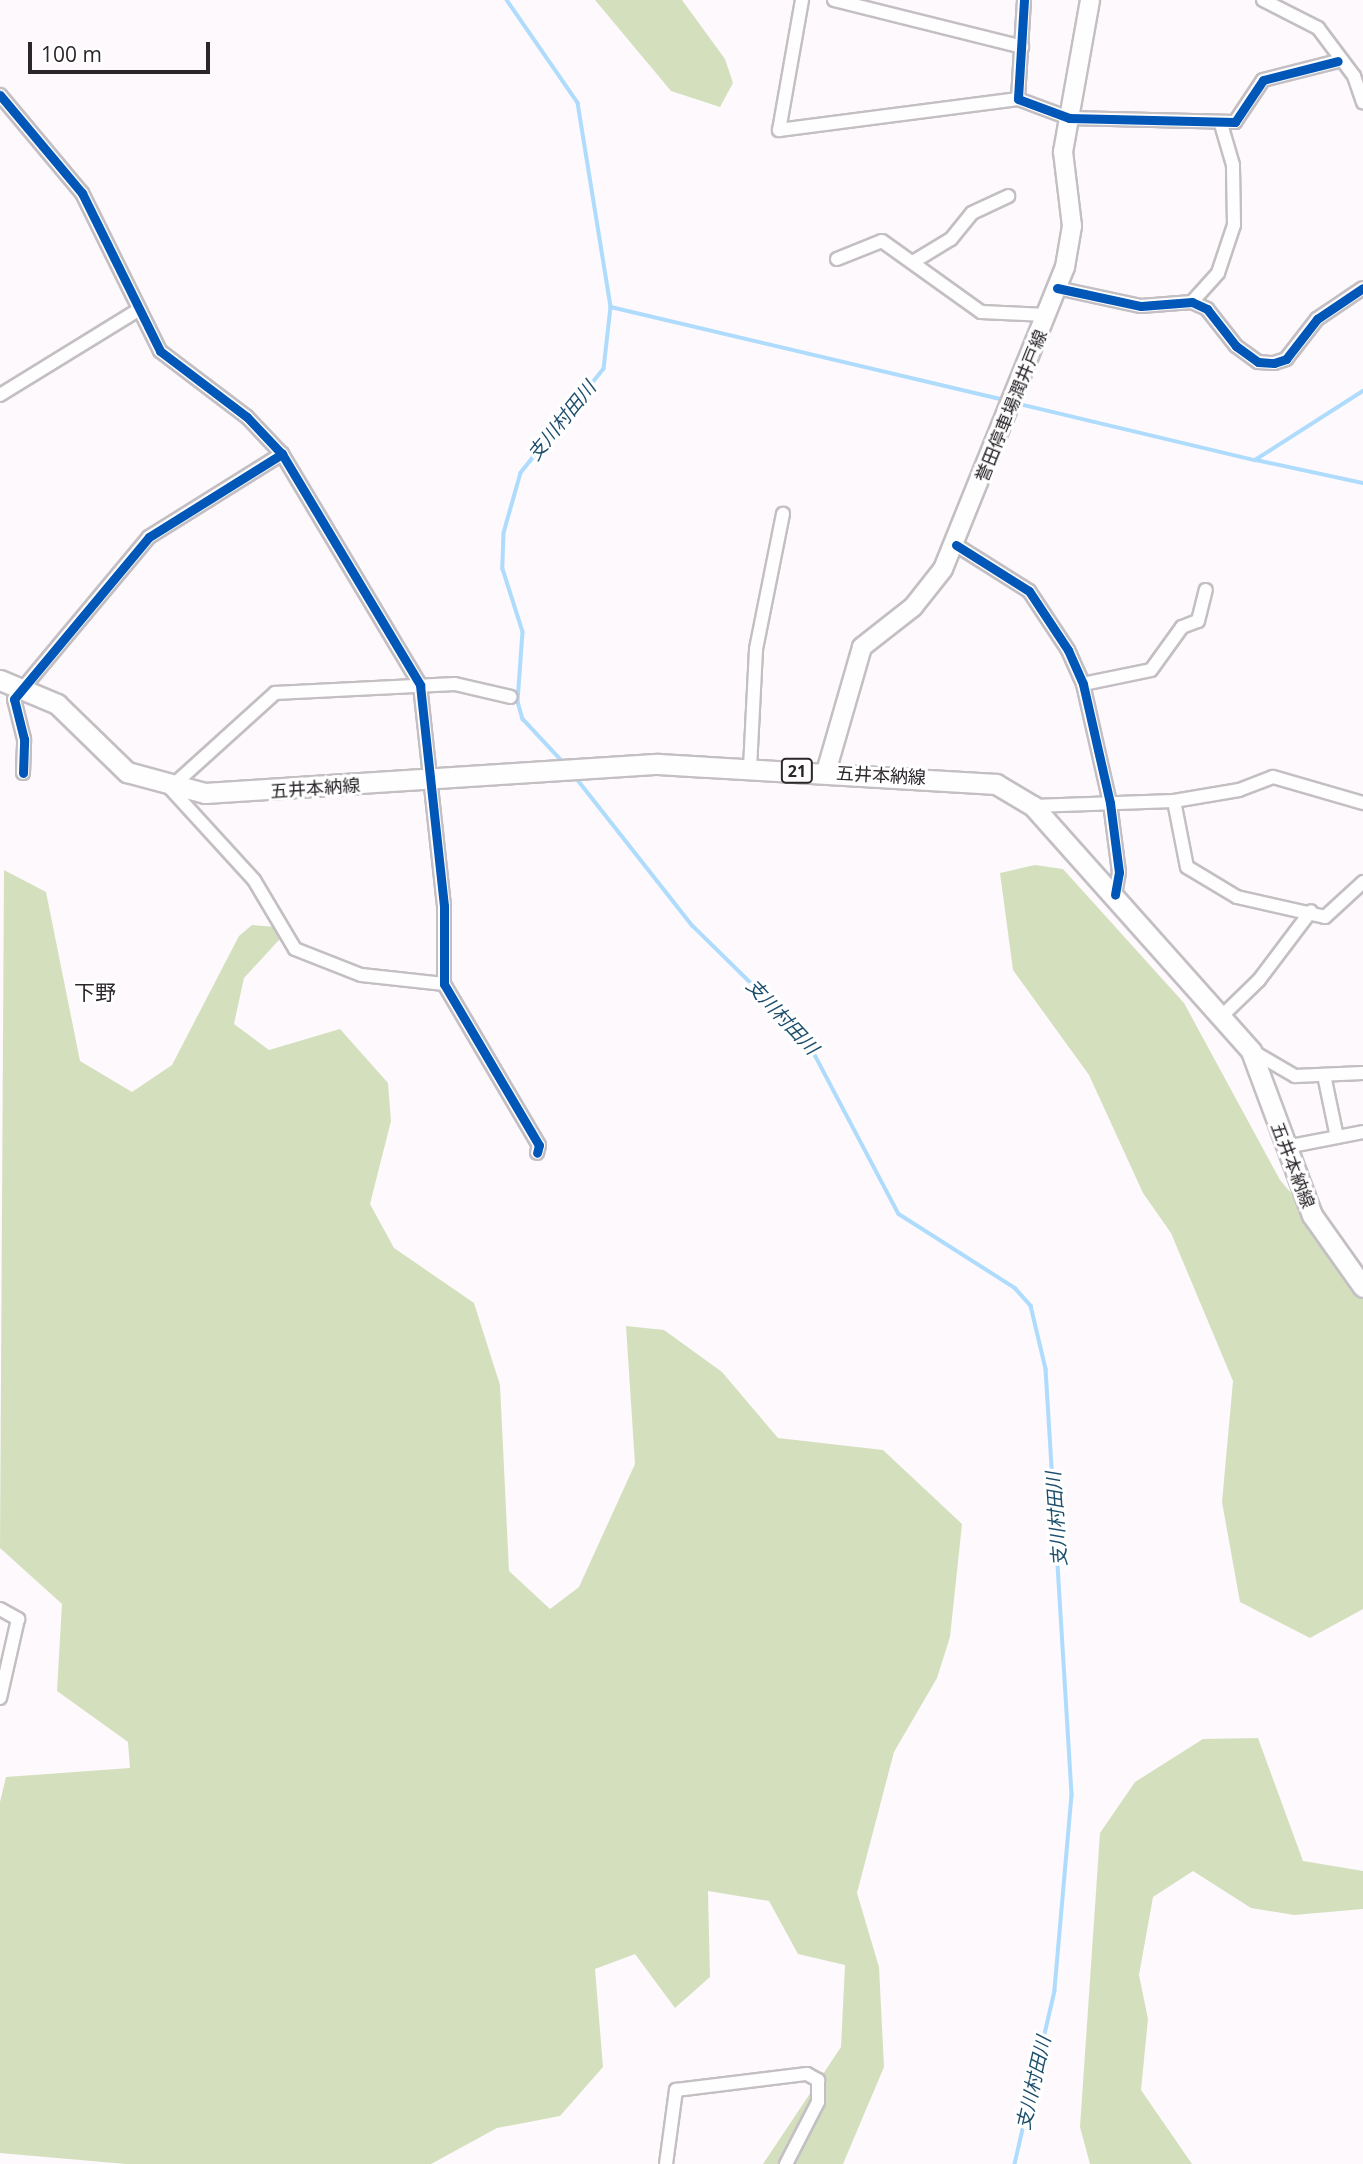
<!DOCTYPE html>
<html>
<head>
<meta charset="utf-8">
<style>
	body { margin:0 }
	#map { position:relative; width:1363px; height:2164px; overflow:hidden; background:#fdf9fd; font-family:"Open Sans","Noto Sans JP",sans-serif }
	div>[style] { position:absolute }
	.forest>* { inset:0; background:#d4e0bd }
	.stream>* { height:3.5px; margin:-1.75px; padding:0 1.75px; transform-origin:1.75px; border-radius:1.75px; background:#afdcfc }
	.roads { filter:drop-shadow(2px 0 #c3bfc3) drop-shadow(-2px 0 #c3bfc3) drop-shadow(0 2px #c3bfc3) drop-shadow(0 -2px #c3bfc3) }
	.street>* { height:12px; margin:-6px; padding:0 6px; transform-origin:6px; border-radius:6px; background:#fffeff }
	.secondary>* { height:18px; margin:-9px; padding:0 9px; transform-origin:9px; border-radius:9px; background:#fffeff }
	.primary>* { height:19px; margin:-9.5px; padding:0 9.5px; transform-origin:9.5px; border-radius:9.5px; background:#fffeff }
	.cycleway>* { height:9px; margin:-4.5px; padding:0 4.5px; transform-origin:4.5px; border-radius:4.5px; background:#0057b8 }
	span { translate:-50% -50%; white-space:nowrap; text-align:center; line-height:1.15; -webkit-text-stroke:6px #fff; paint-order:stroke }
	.shield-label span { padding:2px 5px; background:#fff; border:2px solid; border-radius:5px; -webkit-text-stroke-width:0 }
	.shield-label { font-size:16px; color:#2a262a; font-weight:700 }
	.street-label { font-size:18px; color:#2a262a }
	.water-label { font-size:19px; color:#1d4f6d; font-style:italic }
	.quarter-label { font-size:21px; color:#2a262a }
	.scale { position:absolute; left:28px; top:42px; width:182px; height:32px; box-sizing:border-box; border:4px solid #2a262a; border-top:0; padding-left:9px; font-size:21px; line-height:24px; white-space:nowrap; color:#2a262a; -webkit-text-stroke:5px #fff; paint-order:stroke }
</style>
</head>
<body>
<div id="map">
	<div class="forest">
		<div style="clip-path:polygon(595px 0,682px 0,725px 59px,733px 83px,720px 107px,671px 91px)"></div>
		<div style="clip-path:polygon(1035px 865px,1063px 869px,1184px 1003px,1280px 1180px,1363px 1278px,1363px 1609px,1310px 1638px,1240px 1602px,1222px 1502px,1233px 1381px,1171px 1233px,1143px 1193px,1089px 1075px,1013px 970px,1000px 873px)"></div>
		<div style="clip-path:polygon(4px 870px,46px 892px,80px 1061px,132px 1092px,172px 1065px,239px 936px,252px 925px,290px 928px,244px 978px,234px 1024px,269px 1050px,340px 1029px,388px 1083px,391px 1121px,370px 1204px,394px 1248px,474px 1303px,500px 1385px,509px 1571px,550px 1609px,579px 1587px,635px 1464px,626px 1326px,664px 1330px,722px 1372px,778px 1438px,883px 1450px,962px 1524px,950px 1637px,937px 1678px,894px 1752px,857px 1893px,879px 1967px,884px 2067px,843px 2164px,763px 2164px,841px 2047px,845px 1965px,798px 1954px,769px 1901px,708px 1891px,710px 1977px,675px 2008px,635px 1954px,595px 1969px,603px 2067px,560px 2116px,497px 2128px,431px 2164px,126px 2164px,0 2153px,0 1802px,6px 1777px,130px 1768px,128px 1742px,57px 1691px,62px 1604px,0 1548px)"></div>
		<div style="clip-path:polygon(1258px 1738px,1303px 1861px,1363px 1871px,1363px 1909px,1294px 1915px,1251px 1908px,1193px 1871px,1153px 1897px,1139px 1975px,1148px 2019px,1141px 2090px,1192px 2164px,1090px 2164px,1080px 2127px,1100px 1833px,1135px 1782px,1203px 1739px)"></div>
	</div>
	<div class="stream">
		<div style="left:507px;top:0;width:125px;rotate:55.4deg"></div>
		<div style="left:578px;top:103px;width:207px;rotate:80.8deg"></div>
		<div style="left:611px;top:307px;width:62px;rotate:96.4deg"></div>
		<div style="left:604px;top:369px;width:133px;rotate:128.6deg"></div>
		<div style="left:521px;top:473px;width:62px;rotate:105.8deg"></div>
		<div style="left:504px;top:533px;width:36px;rotate:92deg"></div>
		<div style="left:503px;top:569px;width:66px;rotate:72.4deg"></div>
		<div style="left:523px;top:632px;width:70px;rotate:94.1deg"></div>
		<div style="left:518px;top:702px;width:18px;rotate:74deg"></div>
		<div style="left:523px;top:719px;width:62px;rotate:47deg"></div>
		<div style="left:611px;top:307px;width:404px;rotate:13.3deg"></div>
		<div style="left:1015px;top:403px;width:247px;rotate:13.4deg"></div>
		<div style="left:1255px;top:460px;width:128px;rotate:-32.6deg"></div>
		<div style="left:1256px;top:460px;width:109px;rotate:12.1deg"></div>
		<div style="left:574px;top:775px;width:192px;rotate:51.8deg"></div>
		<div style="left:693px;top:926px;width:157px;rotate:44.5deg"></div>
		<div style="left:805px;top:1036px;width:201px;rotate:62.2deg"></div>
		<div style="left:899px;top:1214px;width:138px;rotate:32.5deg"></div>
		<div style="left:1015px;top:1288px;width:24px;rotate:48deg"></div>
		<div style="left:1031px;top:1306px;width:65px;rotate:76.6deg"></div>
		<div style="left:1046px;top:1369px;width:427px;rotate:86.5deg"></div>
		<div style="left:1072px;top:1795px;width:197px;rotate:95deg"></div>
		<div style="left:1055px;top:1991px;width:178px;rotate:103deg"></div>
	</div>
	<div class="roads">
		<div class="street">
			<div style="left:802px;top:0;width:132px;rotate:100deg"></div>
			<div style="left:779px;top:130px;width:241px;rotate:-7.4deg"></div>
			<div style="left:834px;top:0;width:194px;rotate:14deg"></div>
			<div style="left:1024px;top:0;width:99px;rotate:93.5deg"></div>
			<div style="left:1018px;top:99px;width:54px;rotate:20.4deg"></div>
			<div style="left:1069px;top:118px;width:166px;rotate:1.4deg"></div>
			<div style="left:1235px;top:122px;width:50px;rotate:-56.3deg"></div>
			<div style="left:1263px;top:80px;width:77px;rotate:-14.2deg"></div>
			<div style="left:1263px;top:0;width:62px;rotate:27deg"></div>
			<div style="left:1318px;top:28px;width:60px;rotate:53.1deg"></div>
			<div style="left:1354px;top:76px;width:28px;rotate:71deg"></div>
			<div style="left:0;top:95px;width:128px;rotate:50.1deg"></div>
			<div style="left:82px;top:193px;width:176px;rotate:63.7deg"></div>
			<div style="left:160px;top:351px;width:109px;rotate:37.2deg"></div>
			<div style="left:247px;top:417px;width:51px;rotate:46.6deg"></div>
			<div style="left:282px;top:454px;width:269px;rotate:59.1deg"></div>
			<div style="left:420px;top:685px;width:222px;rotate:83.8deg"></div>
			<div style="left:444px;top:906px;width:78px;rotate:90deg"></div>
			<div style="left:444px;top:984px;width:187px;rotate:59.5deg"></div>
			<div style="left:539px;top:1145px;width:8px;rotate:104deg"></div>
			<div style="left:837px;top:259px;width:48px;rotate:-21.8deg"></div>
			<div style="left:882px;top:241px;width:122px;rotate:35.6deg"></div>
			<div style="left:981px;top:312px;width:66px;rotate:2.6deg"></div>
			<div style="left:913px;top:262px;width:44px;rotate:-31.2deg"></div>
			<div style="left:951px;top:239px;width:33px;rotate:-51deg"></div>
			<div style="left:972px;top:213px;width:40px;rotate:-25deg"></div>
			<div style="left:1057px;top:288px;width:86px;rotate:12.1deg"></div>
			<div style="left:1141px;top:306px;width:51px;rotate:-4.5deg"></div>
			<div style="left:1192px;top:302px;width:17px;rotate:25deg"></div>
			<div style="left:1207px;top:309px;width:47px;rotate:51.9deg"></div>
			<div style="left:1236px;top:346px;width:27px;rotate:36deg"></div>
			<div style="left:1258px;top:362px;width:16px;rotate:4deg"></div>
			<div style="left:1274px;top:363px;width:13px;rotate:-18deg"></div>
			<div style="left:1286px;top:359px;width:51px;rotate:-52.2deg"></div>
			<div style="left:1317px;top:319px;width:55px;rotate:-34deg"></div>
			<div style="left:1192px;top:302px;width:39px;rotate:-48deg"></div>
			<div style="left:1218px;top:273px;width:51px;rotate:-71.6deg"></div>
			<div style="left:1234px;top:225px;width:60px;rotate:-91deg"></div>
			<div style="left:1233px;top:165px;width:43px;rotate:-106.3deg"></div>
			<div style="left:0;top:395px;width:162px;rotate:-31.6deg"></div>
			<div style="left:956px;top:545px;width:86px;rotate:32.2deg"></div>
			<div style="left:1029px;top:591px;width:71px;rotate:56.5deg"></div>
			<div style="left:1068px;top:650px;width:37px;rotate:66deg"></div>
			<div style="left:1083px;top:684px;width:122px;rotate:77.2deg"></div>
			<div style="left:1110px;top:803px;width:70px;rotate:82.6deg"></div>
			<div style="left:1119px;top:872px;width:23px;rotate:100deg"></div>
			<div style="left:1083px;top:684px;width:69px;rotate:-11.6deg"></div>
			<div style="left:1151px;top:670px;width:53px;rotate:-54.2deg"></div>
			<div style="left:1182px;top:627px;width:17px;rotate:-21deg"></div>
			<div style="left:1198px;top:621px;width:32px;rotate:-76deg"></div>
			<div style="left:750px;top:768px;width:119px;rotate:-87.1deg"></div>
			<div style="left:756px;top:649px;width:138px;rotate:-78.7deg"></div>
			<div style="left:23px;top:773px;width:34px;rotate:-88deg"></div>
			<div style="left:24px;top:739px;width:41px;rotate:-104deg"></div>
			<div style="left:14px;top:699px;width:211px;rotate:-50.2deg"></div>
			<div style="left:149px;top:537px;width:157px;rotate:-32deg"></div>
			<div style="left:1174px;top:801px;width:67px;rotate:78.9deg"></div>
			<div style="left:1187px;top:867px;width:58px;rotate:31deg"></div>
			<div style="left:1237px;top:897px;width:90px;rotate:12.8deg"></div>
			<div style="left:1325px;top:917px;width:52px;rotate:-42.6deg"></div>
			<div style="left:1033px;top:806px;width:141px;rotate:-2deg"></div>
			<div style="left:1174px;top:801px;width:66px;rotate:-9.6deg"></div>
			<div style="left:1239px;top:790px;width:36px;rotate:-21deg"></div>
			<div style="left:1273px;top:777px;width:94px;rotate:16.1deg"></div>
			<div style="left:444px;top:984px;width:83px;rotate:-173.8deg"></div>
			<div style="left:361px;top:975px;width:71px;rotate:-158.5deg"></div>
			<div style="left:295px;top:949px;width:80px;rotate:-120.7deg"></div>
			<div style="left:254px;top:880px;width:125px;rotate:-132.4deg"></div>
			<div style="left:170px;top:788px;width:142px;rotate:-42.1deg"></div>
			<div style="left:275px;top:693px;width:180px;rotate:-2.9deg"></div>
			<div style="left:455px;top:684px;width:57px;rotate:13.1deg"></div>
			<div style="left:1224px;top:1014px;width:49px;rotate:-44.2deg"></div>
			<div style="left:1259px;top:980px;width:86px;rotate:-53deg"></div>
			<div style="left:1252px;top:1051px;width:50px;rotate:30.2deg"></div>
			<div style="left:1295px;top:1076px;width:68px;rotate:-2.5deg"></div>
			<div style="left:1324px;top:1075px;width:63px;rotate:78.2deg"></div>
			<div style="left:1286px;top:1147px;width:78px;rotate:-11deg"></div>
			<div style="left:0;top:1609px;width:21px;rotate:29deg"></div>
			<div style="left:18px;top:1619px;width:81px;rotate:102.8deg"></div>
			<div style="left:666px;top:2164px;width:75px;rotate:-82.3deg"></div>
			<div style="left:676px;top:2090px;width:132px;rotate:-7deg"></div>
			<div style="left:807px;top:2074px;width:13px;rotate:29deg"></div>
			<div style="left:818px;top:2080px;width:22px;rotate:90deg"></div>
			<div style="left:818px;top:2102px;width:70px;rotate:117.3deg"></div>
		</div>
		<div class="secondary">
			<div style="left:826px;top:772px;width:130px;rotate:-73.9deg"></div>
			<div style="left:862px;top:647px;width:65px;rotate:-38.1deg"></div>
			<div style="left:913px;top:607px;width:48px;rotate:-51.7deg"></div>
			<div style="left:943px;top:569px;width:326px;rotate:-68deg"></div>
			<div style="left:1065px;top:267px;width:42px;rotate:-80.3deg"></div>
			<div style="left:1072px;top:226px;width:75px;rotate:-96.9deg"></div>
			<div style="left:1063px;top:152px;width:154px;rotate:-79.9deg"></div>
		</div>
		<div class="primary">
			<div style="left:0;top:680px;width:62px;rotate:22.8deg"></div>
			<div style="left:57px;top:704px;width:98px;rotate:44.2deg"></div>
			<div style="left:127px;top:772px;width:81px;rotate:15.1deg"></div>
			<div style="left:205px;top:793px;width:454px;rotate:-3.7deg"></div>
			<div style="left:658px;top:764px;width:339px;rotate:3.4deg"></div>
			<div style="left:996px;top:784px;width:43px;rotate:30.7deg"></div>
			<div style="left:1033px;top:806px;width:328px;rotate:48.3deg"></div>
			<div style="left:1251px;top:1051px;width:175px;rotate:69.6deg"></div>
			<div style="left:1312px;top:1215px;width:88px;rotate:54.7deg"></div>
		</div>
	</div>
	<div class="cycleway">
		<div style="left:1024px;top:0;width:99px;rotate:93.5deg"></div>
		<div style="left:1018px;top:99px;width:54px;rotate:20.4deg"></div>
		<div style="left:1069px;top:118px;width:166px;rotate:1.4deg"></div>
		<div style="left:1235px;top:122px;width:50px;rotate:-56.3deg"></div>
		<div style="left:1263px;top:80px;width:77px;rotate:-14.2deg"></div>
		<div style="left:0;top:95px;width:128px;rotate:50.1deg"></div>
		<div style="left:82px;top:193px;width:176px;rotate:63.7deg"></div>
		<div style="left:160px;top:351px;width:109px;rotate:37.2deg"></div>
		<div style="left:247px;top:417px;width:51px;rotate:46.6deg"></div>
		<div style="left:282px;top:454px;width:269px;rotate:59.1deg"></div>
		<div style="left:420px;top:685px;width:222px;rotate:83.8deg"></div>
		<div style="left:444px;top:906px;width:78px;rotate:90deg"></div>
		<div style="left:444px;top:984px;width:187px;rotate:59.5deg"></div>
		<div style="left:539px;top:1145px;width:8px;rotate:104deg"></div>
		<div style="left:1057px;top:288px;width:86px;rotate:12.1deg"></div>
		<div style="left:1141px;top:306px;width:51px;rotate:-4.5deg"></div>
		<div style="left:1192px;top:302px;width:17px;rotate:25deg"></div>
		<div style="left:1207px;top:309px;width:47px;rotate:51.9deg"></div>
		<div style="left:1236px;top:346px;width:27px;rotate:36deg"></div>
		<div style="left:1258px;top:362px;width:16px;rotate:4deg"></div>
		<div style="left:1274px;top:363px;width:13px;rotate:-18deg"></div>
		<div style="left:1286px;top:359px;width:51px;rotate:-52.2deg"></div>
		<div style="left:1317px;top:319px;width:55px;rotate:-34deg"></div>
		<div style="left:956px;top:545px;width:86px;rotate:32.2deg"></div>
		<div style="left:1029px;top:591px;width:71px;rotate:56.5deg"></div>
		<div style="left:1068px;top:650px;width:37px;rotate:66deg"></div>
		<div style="left:1083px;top:684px;width:122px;rotate:77.2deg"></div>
		<div style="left:1110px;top:803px;width:70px;rotate:82.6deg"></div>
		<div style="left:1119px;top:872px;width:23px;rotate:100deg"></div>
		<div style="left:23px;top:773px;width:34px;rotate:-88deg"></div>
		<div style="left:24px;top:739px;width:41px;rotate:-104deg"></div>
		<div style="left:14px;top:699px;width:211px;rotate:-50.2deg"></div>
		<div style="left:149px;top:537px;width:157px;rotate:-32deg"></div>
	</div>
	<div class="shield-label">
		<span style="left:797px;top:771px">21</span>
	</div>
	<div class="street-label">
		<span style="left:1011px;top:406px;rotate:-68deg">誉田停車場潤井戸線</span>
		<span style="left:881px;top:775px;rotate:3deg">五井本納線</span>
		<span style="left:315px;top:788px;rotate:-4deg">五井本納線</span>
		<span style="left:1293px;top:1165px;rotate:69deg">五井本納線</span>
	</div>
	<div class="water-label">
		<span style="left:562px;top:421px;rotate:-51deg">支川村田川</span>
		<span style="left:782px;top:1017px;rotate:47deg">支川村田川</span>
		<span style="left:1057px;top:1519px;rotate:-94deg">支川村田川</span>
		<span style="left:1034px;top:2083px;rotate:-77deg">支川村田川</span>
	</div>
	<div class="quarter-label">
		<span style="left:95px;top:992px">下野</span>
	</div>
	<div class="scale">100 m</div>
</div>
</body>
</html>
